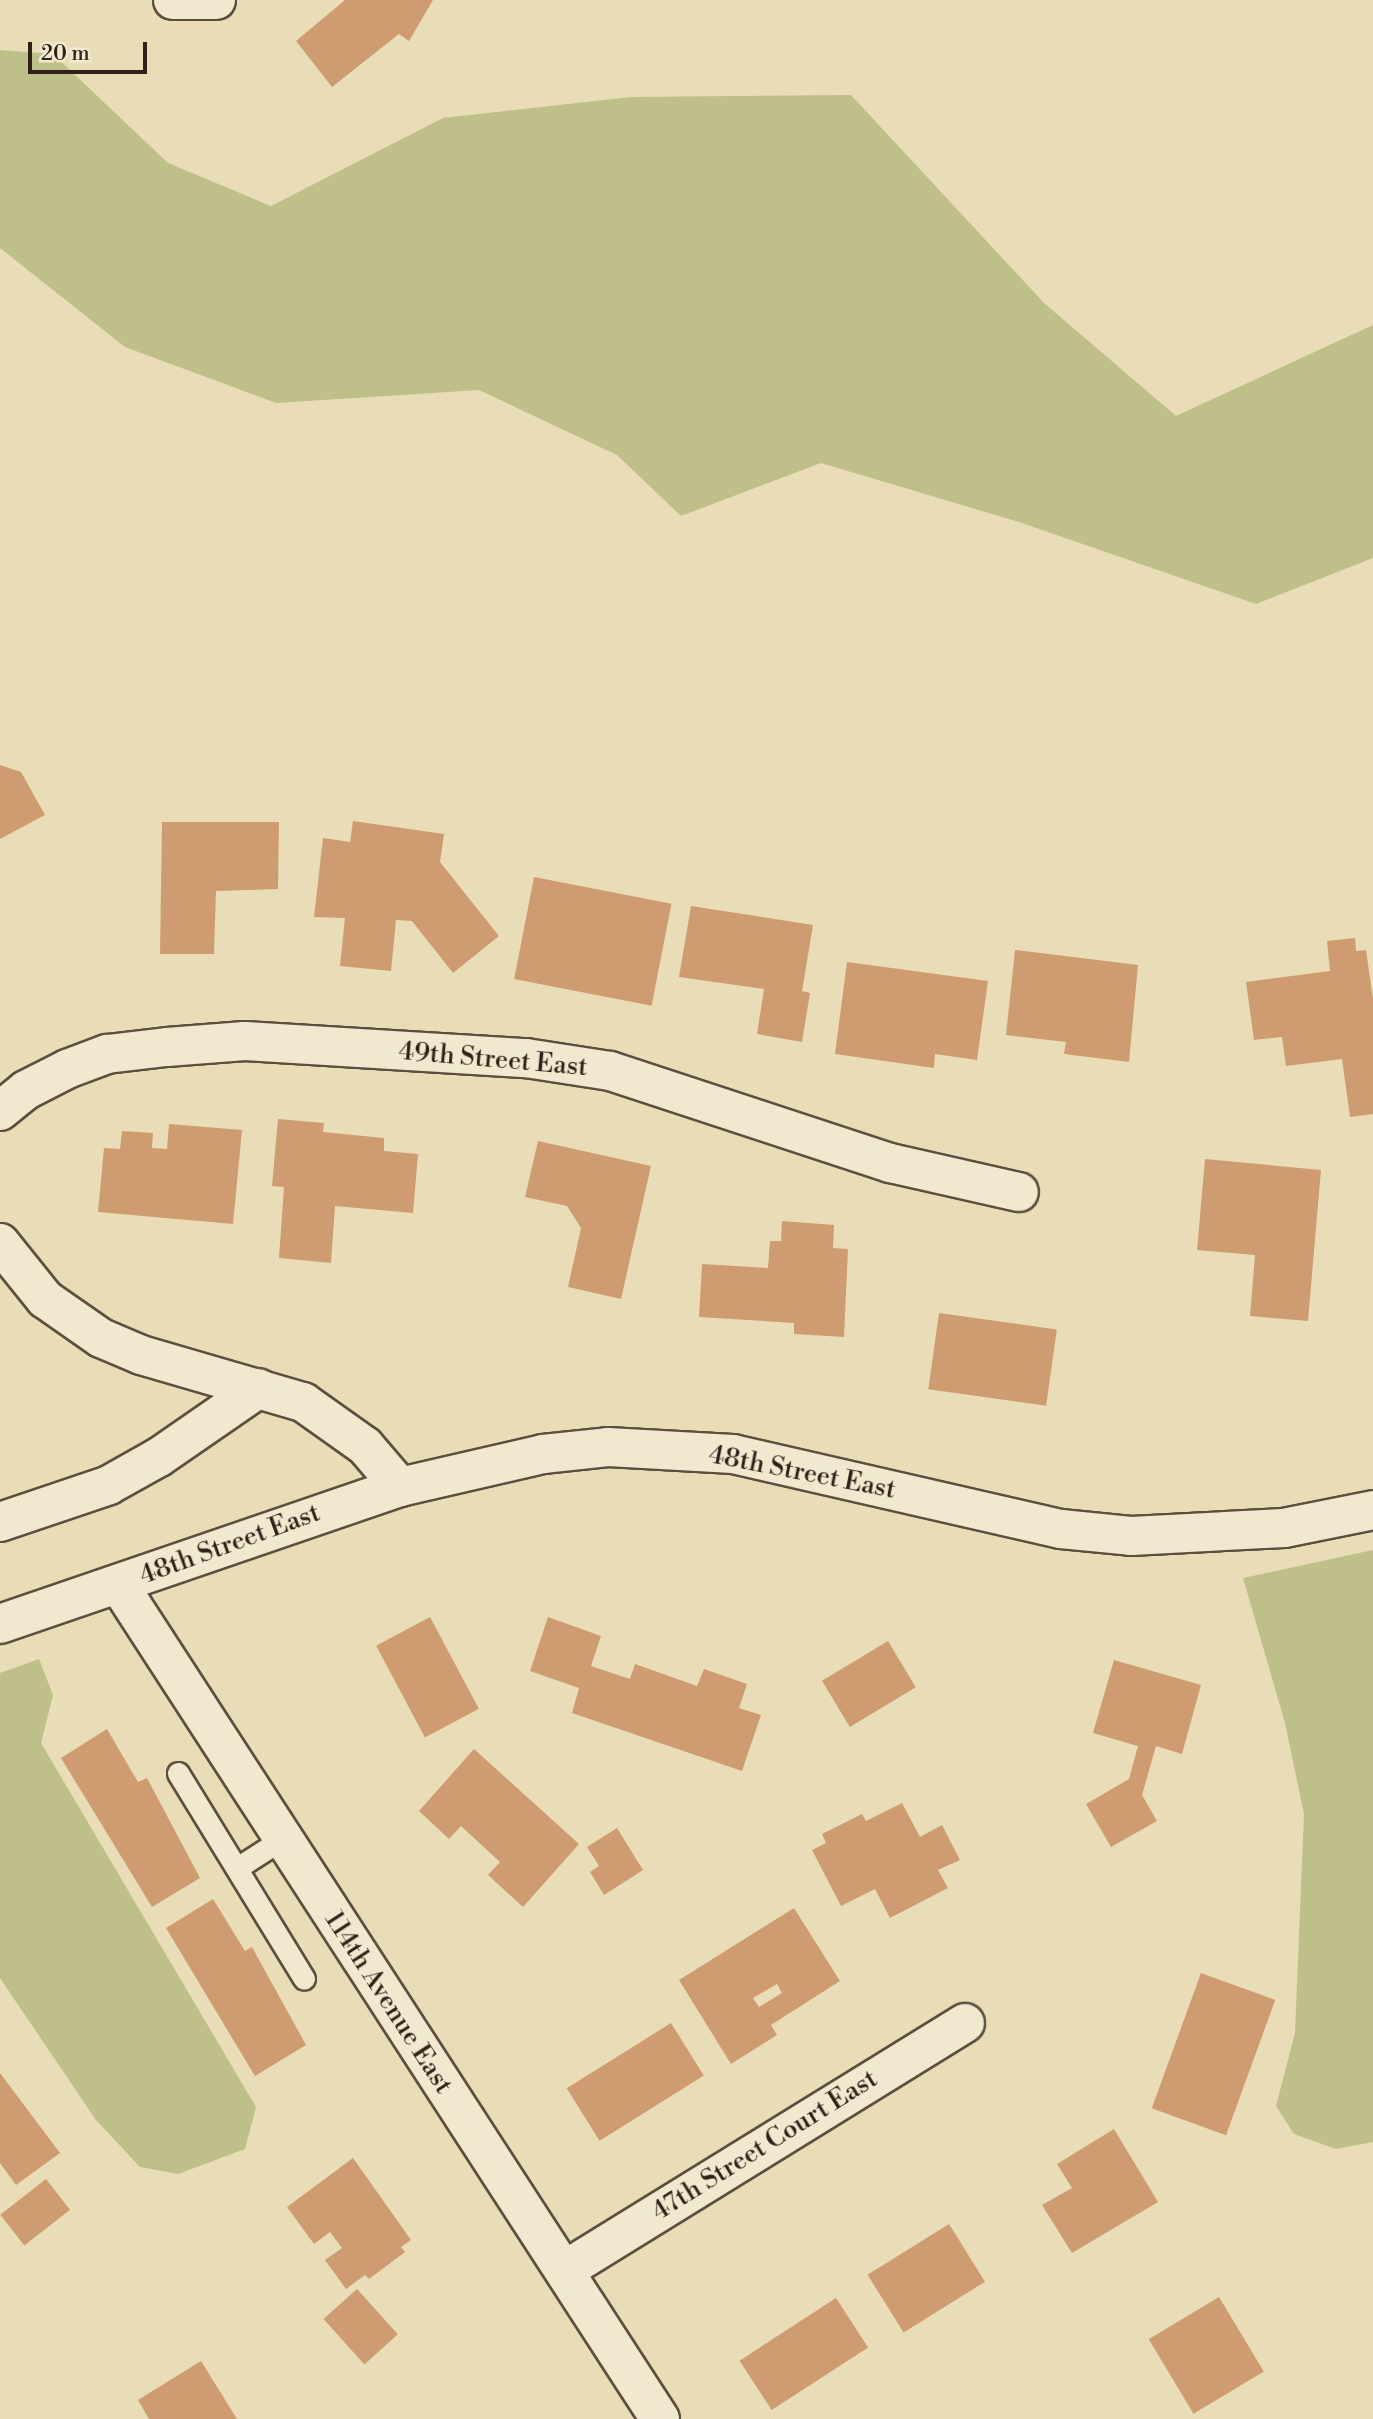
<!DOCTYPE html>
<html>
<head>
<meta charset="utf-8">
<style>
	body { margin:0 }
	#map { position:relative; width:1373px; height:2419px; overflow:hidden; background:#e8ddb6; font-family:"Libre Bodoni",serif }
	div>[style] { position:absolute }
	.green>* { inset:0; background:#bebf89 }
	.building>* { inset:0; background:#cf9c71; transform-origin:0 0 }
	.roads { filter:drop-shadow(2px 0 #5d4f40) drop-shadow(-2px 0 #5d4f40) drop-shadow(0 2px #5d4f40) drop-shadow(0 -2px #5d4f40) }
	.lane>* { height:21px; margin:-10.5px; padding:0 10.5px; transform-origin:10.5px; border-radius:10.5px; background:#f0e9d0 }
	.street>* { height:38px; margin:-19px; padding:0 19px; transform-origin:19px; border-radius:19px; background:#f0e9d0 }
	.secondary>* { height:38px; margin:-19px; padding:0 19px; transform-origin:19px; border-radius:19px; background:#f0e9d0 }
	span { translate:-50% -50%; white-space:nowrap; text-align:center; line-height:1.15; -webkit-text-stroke:5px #f0e9d0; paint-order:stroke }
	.street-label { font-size:26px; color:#2f2018 }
	.scale { position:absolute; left:28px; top:42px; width:119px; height:32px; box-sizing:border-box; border:4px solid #2f2018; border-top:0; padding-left:9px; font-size:21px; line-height:24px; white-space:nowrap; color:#2f2018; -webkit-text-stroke:5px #f0e9d0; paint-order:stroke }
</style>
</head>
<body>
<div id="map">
	<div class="green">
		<div style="clip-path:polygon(0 50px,53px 54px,168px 163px,271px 206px,443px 118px,631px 97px,851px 95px,1044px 303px,1176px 416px,1373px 325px,1373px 558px,1256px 604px,1019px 522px,821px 463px,681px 516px,617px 455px,479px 390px,276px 403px,125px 347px,0 248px)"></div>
		<div style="clip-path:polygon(1373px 1550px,1373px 2142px,1336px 2149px,1294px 2134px,1276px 2106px,1295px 2033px,1304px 1814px,1285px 1723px,1243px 1578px)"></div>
		<div style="clip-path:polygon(39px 1659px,53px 1695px,41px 1743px,256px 2107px,245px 2149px,178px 2174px,140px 2167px,96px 2120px,0 1978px,0 1673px)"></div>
	</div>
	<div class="building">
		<div style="clip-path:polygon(345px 0,433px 0,409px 41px,399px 34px,332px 87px,296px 41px)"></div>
		<div style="clip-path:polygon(0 765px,21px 772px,45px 815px,0 839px)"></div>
		<div style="clip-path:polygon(353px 821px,444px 834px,440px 862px,499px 936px,453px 973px,412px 921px,396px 920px,391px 971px,340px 966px,345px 918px,314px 917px,323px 838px,350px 842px)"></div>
		<div style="clip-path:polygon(162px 822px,279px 822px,278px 889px,216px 891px,214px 954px,160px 954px)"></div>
		<div style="left:534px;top:877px;width:140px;height:104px;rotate:11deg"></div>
		<div style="clip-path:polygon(691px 906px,813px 925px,802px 991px,810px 993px,802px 1042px,757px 1034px,764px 989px,679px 977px)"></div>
		<div style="clip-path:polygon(1355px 938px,1356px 951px,1366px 950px,1373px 999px,1373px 1114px,1350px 1117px,1342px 1059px,1286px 1066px,1282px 1037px,1254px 1040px,1246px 982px,1330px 971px,1327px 941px)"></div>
		<div style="clip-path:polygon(1015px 950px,1138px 965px,1129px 1062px,1064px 1054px,1066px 1042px,1006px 1035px)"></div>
		<div style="clip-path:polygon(847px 962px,988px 981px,977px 1060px,935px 1054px,934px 1068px,835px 1054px)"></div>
		<div style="clip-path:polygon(278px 1119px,324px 1123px,323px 1132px,384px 1138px,384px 1151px,418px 1154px,413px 1213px,335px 1206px,331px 1263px,279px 1258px,284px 1187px,272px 1186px)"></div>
		<div style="clip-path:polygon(169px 1124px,242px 1130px,233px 1224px,98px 1212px,104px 1148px,120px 1149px,122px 1131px,153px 1133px,152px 1148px,167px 1149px)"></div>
		<div style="clip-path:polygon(538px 1141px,651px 1166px,621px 1299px,568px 1287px,581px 1228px,567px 1206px,525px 1197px)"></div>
		<div style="clip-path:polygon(1205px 1159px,1321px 1170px,1308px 1321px,1250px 1316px,1255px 1255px,1197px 1250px)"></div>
		<div style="clip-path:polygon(782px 1221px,834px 1225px,833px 1248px,848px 1249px,844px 1337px,794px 1334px,794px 1323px,699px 1317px,702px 1264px,768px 1268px,770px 1241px,781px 1241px)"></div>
		<div style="left:939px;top:1313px;width:119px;height:77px;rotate:8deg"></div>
		<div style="left:430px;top:1617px;width:104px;height:61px;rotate:62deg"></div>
		<div style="clip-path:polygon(548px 1617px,601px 1636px,591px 1666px,630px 1679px,635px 1664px,697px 1686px,704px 1669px,747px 1684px,739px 1708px,761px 1715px,742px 1771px,572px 1713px,579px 1688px,530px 1671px)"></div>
		<div style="left:888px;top:1641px;width:54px;height:77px;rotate:59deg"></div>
		<div style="clip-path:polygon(1114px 1660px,1201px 1685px,1182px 1754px,1156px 1746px,1142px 1795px,1157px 1821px,1111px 1847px,1086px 1804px,1129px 1779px,1138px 1746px,1093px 1733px)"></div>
		<div style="clip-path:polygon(107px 1729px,138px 1782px,147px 1778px,200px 1878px,152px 1907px,61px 1758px)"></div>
		<div style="clip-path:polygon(474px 1749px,579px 1844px,523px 1907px,488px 1875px,500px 1862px,461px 1826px,449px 1839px,419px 1811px)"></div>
		<div style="clip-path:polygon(902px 1803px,920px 1837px,942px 1825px,960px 1860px,938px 1870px,948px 1888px,890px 1918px,875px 1889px,841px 1906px,812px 1850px,826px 1843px,822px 1834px,862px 1814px,866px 1821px)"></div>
		<div style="clip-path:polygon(617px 1828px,643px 1870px,604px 1895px,590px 1872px,599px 1866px,587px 1847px)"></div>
		<div style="clip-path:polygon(213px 1899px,245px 1951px,252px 1947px,306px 2045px,255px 2076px,166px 1928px)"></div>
		<div style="clip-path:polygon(evenodd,794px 1908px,840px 1981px,771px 2025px,777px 2035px,731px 2064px,679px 1980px,794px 1908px,777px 1984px,782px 1993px,759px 2007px,753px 1998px,777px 1984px)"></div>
		<div style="left:1201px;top:1973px;width:79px;height:144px;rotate:20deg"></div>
		<div style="left:671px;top:2023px;width:62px;height:123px;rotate:58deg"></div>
		<div style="clip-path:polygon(0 2073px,60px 2153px,16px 2185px,0 2163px)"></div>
		<div style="clip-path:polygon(1114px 2129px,1158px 2202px,1072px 2253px,1042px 2205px,1072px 2188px,1057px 2164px)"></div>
		<div style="clip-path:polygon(353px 2158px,411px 2240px,401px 2247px,405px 2252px,369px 2279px,365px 2275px,346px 2289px,325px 2260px,342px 2248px,330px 2232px,314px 2244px,287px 2207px)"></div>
		<div style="left:46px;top:2179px;width:39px;height:58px;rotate:52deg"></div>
		<div style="left:949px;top:2224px;width:68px;height:96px;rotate:58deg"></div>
		<div style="left:357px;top:2289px;width:61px;height:45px;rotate:48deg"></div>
		<div style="left:1219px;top:2297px;width:87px;height:82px;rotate:59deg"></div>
		<div style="left:836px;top:2298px;width:59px;height:115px;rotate:57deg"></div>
		<div style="clip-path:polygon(201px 2361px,237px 2419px,149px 2419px,138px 2400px)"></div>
	</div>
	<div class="roads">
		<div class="lane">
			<div style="left:178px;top:1773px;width:241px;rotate:58.5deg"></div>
			<div style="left:237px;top:1868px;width:54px;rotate:-32.8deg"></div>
		</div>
		<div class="street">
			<div style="left:173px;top:0;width:43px"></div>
			<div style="left:0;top:1111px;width:33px;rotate:-39deg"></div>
			<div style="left:26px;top:1090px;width:46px;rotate:-27.1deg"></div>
			<div style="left:67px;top:1069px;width:43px;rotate:-20.6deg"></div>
			<div style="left:107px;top:1054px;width:60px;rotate:-6.7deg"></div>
			<div style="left:167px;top:1047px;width:78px;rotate:-4.4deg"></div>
			<div style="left:245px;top:1041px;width:282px;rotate:3.5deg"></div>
			<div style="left:526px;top:1058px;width:85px;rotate:8.8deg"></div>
			<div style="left:610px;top:1071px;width:295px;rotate:18.2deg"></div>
			<div style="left:890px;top:1163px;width:132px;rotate:12.7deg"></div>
			<div style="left:0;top:1243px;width:72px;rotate:51.2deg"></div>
			<div style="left:45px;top:1299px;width:68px;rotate:34.9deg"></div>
			<div style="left:101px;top:1338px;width:43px;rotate:23deg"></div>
			<div style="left:141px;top:1355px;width:169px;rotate:16.2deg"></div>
			<div style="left:303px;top:1402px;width:76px;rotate:35.4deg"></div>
			<div style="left:365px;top:1446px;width:54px;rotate:49.5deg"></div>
			<div style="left:0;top:1522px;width:115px;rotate:-18.7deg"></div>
			<div style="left:109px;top:1485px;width:57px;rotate:-29.2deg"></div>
			<div style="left:159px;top:1457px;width:121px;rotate:-34.6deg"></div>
			<div style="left:119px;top:1585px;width:994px;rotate:57.03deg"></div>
			<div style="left:565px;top:2270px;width:470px;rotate:-31.7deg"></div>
		</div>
		<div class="secondary">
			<div style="left:0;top:1624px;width:423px;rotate:-18.9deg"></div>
			<div style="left:400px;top:1487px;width:147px;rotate:-13deg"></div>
			<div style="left:543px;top:1454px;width:65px;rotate:-6.1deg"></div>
			<div style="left:608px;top:1447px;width:125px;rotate:3.2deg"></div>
			<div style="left:733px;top:1454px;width:336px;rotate:12.9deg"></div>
			<div style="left:1061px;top:1529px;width:70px;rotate:5.7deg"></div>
			<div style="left:1131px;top:1536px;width:153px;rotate:-3deg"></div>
			<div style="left:1284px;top:1528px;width:91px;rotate:-11.4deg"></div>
		</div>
	</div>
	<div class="street-label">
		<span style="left:493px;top:1060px;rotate:5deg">49th Street East</span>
		<span style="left:802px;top:1473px;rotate:11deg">48th Street East</span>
		<span style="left:230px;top:1545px;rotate:-20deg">48th Street East</span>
		<span style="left:388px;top:2003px;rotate:57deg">114th Avenue East</span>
		<span style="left:765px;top:2146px;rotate:-32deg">47th Street Court East</span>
	</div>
	<div class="scale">20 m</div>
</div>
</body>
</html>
